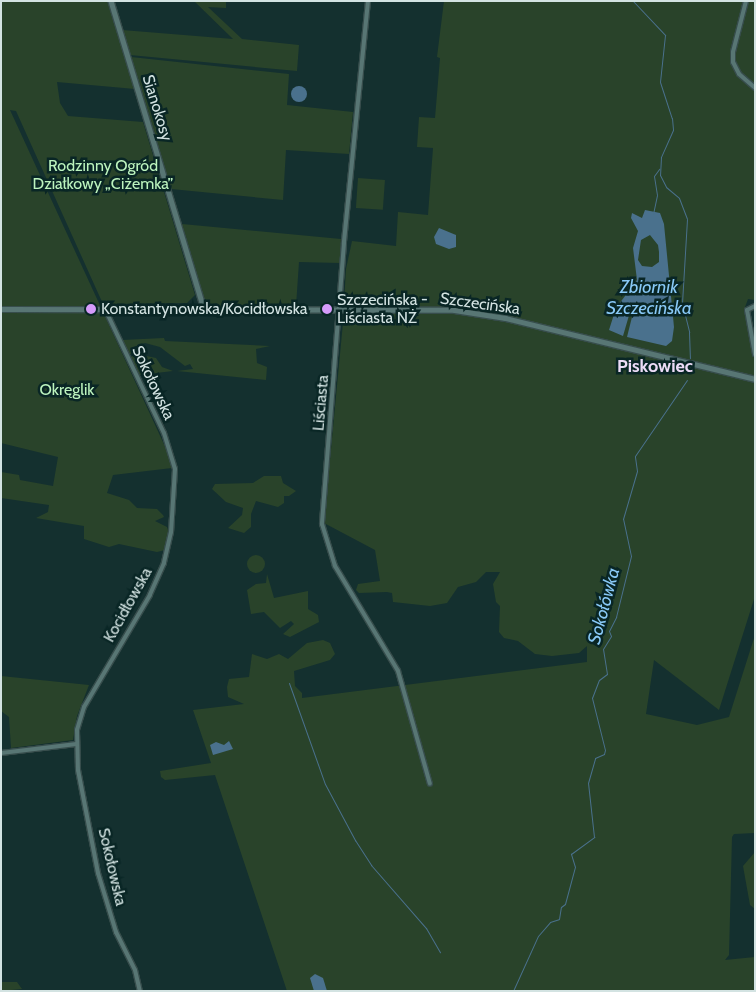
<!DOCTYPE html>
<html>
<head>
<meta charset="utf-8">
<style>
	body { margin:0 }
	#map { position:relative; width:756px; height:992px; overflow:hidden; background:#14302f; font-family:Cabin,sans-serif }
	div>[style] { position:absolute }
	.green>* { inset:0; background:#29432a; transform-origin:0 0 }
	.round { border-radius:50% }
	.water>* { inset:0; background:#4a718d }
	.stream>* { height:1px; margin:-0.5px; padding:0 0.5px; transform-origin:0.5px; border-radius:0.5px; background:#4a718d }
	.roads { filter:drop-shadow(1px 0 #374d4c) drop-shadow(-1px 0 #374d4c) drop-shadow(0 1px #374d4c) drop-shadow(0 -1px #374d4c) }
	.minor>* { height:4px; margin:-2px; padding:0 2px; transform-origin:2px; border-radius:2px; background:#587674 }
	.tertiary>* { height:4.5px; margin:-2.25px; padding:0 2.25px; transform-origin:2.25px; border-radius:2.25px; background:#587674 }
	.secondary>* { height:5px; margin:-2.5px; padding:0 2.5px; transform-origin:2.5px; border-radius:2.5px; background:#587674 }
	.dots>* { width:14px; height:14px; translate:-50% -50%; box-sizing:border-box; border:2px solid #092625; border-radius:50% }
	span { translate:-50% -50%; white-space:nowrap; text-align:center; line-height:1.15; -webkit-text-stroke:5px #092625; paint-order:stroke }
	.street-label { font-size:16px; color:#d3e3e2 }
	.park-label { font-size:16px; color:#bdf4be }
	.poi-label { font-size:16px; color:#d3e3e2 }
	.left { translate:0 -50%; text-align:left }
	.water-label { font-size:18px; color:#89c9f7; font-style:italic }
	.neighbourhood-label { font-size:18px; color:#ecdcf7; font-weight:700 }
	.frame { position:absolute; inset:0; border:2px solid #d3e3e2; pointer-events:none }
</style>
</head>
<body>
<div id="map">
	<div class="green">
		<div style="clip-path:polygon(1px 1px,107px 1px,135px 89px,57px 82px,60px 103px,68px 116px,143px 122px,195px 295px,187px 303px,103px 304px,16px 111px,10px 110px,168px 453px,172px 468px,113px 475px,107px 493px,129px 500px,137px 508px,157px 509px,163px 515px,164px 517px,155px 521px,167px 527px,169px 533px,165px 550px,157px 552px,119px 544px,109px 547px,84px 539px,84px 526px,36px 518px,48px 512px,49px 505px,1px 498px,1px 472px,19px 475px,20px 480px,53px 486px,58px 457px,1px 443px)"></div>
		<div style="clip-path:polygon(194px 1px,226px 1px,226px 8px,208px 7px,242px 39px,299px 45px,297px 71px,130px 55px,122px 30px,233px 39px)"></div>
		<div style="clip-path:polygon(444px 1px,755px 1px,755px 300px,748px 299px,744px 310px,755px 363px,755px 596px,719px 710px,654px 660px,646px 714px,697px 725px,729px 717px,755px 635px,755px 833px,734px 834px,732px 837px,729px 955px,725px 960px,755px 957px,755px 991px,287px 991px,215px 775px,165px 780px,161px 777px,160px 771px,211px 763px,193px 710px,244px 704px,228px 697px,227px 687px,229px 679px,249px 677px,252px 654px,267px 659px,279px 654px,288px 659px,307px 643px,323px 640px,330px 643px,335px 654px,330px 660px,294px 671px,295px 686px,302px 693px,302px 698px,587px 662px,587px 646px,579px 653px,552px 656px,535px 654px,518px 641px,504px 638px,499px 632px,500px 606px,496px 602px,493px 584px,500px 572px,486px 572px,476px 582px,458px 587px,447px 603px,430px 606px,393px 602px,392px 593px,387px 592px,359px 593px,356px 590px,358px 584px,380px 581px,375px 550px,324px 523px,344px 312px,420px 311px,420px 305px,359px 306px,344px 302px,346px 269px,352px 241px,396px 246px,398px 212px,428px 215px,433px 148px,417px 147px,419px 117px,435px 118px,440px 58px,437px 57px)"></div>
		<div style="clip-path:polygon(131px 57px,289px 74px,287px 105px,353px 112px,349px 154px,286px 150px,283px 200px,171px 189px)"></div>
		<div style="left:358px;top:178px;width:27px;height:30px;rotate:4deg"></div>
		<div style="clip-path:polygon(182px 224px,341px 239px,340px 263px,299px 262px,296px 306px,213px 306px,204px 298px)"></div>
		<div style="clip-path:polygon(164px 338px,165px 341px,270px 346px,256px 349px,257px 363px,267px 367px,266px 380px,177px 371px,193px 369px,190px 364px,185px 366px,160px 347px,145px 343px,137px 345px,137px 351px,128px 355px,122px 340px)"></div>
		<div style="clip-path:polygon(137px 354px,156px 358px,162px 367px,173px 371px,139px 375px,130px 357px)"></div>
		<div style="clip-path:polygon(264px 476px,281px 476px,283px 483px,296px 491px,289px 496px,284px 496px,284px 503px,278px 507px,256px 501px,251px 514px,251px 527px,244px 533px,228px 528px,242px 515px,243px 508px,226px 502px,212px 489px,215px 484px,253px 483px)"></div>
		<div class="round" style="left:247px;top:555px;width:18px;height:18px"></div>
		<div style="clip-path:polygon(267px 574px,274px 598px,308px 591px,308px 609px,318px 615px,319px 622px,290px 637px,283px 634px,294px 624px,291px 621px,280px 628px,264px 612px,251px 614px,247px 590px,256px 584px,266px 583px)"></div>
		<div style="clip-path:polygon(1px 676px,89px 685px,77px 716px,73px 740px,11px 748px,9px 717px,1px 711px)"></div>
		<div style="clip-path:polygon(755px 852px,755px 909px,750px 905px,743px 866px)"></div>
		<div style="clip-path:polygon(1px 982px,17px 982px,22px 989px,1px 991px)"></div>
	</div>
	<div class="water">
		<div class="round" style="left:291px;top:86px;width:16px;height:16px"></div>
		<div style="clip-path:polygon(evenodd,645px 210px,660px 213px,664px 224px,674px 327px,672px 341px,666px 346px,627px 337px,632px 317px,630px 312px,623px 336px,609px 330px,616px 308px,637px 280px,633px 248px,638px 231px,631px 218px,632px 213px,642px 218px,645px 210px,650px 235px,658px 245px,659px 252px,659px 262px,652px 267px,642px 266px,638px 260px,641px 240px,650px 235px)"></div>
		<div style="clip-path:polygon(439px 228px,456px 235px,456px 247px,449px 249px,436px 244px,434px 237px)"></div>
		<div style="clip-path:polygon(229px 741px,233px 749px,213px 755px,210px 745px,216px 742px,224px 745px)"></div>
		<div style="clip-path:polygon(315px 974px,323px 978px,327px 991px,314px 991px,310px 978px)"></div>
	</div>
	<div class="stream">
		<div style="left:633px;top:1px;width:47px;rotate:46.7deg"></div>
		<div style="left:665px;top:35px;width:47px;rotate:96.1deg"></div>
		<div style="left:660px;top:82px;width:38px;rotate:72deg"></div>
		<div style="left:672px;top:118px;width:12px;rotate:85deg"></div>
		<div style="left:673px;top:130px;width:30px;rotate:114deg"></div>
		<div style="left:661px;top:157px;width:18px;rotate:93deg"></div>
		<div style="left:660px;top:175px;width:13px;rotate:63deg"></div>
		<div style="left:666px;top:187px;width:17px;rotate:40deg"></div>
		<div style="left:679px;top:198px;width:22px;rotate:69deg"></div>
		<div style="left:687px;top:219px;width:84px;rotate:93.4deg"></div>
		<div style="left:682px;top:303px;width:30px;rotate:76deg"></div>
		<div style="left:689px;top:332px;width:26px;rotate:88deg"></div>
		<div style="left:653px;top:214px;width:19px;rotate:-78deg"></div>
		<div style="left:657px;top:195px;width:19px;rotate:-99deg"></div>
		<div style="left:654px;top:176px;width:9px;rotate:-54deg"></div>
		<div style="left:289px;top:683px;width:107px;rotate:70.4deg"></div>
		<div style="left:325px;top:784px;width:64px;rotate:61.8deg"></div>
		<div style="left:355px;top:840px;width:30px;rotate:57deg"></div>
		<div style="left:371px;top:865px;width:84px;rotate:48.9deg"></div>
		<div style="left:426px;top:928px;width:28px;rotate:60deg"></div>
		<div style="left:513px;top:991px;width:60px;rotate:-65.6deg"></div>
		<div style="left:538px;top:936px;width:18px;rotate:-49deg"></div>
		<div style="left:550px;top:922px;width:9px;rotate:-18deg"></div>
		<div style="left:559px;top:919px;width:12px;rotate:-81deg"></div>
		<div style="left:561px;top:907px;width:5px;rotate:-37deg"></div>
		<div style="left:565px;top:904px;width:38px;rotate:-75deg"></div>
		<div style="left:575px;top:867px;width:14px;rotate:-107deg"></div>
		<div style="left:571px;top:854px;width:29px;rotate:-36deg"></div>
		<div style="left:594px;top:837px;width:54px;rotate:-96.3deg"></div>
		<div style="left:588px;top:783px;width:26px;rotate:-74deg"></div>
		<div style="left:595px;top:758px;width:10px;rotate:-24deg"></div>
		<div style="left:604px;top:754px;width:4px;rotate:-76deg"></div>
		<div style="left:605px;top:750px;width:54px;rotate:-104deg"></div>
		<div style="left:592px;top:698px;width:19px;rotate:-69deg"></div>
		<div style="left:599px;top:680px;width:10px;rotate:-37deg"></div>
		<div style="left:607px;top:674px;width:25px;rotate:-99deg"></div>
		<div style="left:603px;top:649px;width:15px;rotate:-58deg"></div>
		<div style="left:611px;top:636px;width:5px;rotate:-112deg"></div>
		<div style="left:609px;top:631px;width:16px;rotate:-63deg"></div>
		<div style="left:616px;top:617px;width:63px;rotate:-76.2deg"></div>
		<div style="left:631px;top:556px;width:38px;rotate:-102deg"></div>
		<div style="left:623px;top:519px;width:50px;rotate:-73.7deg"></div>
		<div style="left:637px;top:471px;width:15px;rotate:-98deg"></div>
		<div style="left:635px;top:456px;width:92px;rotate:-55.6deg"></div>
	</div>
	<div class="roads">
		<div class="minor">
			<div style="left:368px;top:1px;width:243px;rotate:95.7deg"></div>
			<div style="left:344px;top:243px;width:282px;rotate:94.5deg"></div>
			<div style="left:322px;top:524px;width:44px;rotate:72.8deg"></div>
			<div style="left:335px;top:566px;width:122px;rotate:59deg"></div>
			<div style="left:398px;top:671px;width:117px;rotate:74.2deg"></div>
			<div style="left:746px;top:1px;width:53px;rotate:104.3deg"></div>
			<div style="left:733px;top:52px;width:10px;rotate:90deg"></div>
			<div style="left:733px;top:62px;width:13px;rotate:63deg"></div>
			<div style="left:739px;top:74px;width:21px;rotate:41deg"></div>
			<div style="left:755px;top:306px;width:9px;rotate:153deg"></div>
			<div style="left:747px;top:310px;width:45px;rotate:79.7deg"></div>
			<div style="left:105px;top:309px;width:137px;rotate:64.6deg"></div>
			<div style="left:164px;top:433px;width:38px;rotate:73deg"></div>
			<div style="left:175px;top:469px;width:63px;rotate:93.6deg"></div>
			<div style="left:171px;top:532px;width:32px;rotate:103deg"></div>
			<div style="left:164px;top:563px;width:35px;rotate:114deg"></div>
			<div style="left:150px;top:595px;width:130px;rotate:120.5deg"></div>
			<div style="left:84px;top:707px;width:24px;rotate:107deg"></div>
			<div style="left:77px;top:730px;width:40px;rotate:88.6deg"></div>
			<div style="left:78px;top:770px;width:105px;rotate:79deg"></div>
			<div style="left:98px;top:873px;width:62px;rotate:73deg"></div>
			<div style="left:116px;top:932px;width:42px;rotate:63.4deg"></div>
			<div style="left:135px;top:970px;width:22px;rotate:77deg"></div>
			<div style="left:1px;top:753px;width:76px;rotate:-6.8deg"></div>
		</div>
		<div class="tertiary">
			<div style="left:111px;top:1px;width:322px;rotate:73.2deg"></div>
		</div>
		<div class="secondary">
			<div style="left:1px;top:309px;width:453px;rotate:0.1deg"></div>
			<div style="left:454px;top:310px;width:52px;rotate:8.9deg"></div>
			<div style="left:505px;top:318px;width:257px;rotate:13.7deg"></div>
		</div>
	</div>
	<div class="dots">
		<div style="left:91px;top:309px;background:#d59bfa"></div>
		<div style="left:327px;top:309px;background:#d59bfa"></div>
	</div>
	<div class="street-label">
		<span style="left:157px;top:108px;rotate:73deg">Sianokosy</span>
		<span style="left:480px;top:304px;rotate:8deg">Szczecińska</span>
		<span style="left:153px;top:383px;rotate:65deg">Sokołowska</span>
		<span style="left:321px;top:403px;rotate:-85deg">Liściasta</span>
		<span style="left:128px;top:605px;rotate:-61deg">Kocidłowska</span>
		<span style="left:112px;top:867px;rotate:77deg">Sokołowska</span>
	</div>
	<div class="park-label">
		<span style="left:103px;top:175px">Rodzinny Ogród<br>Działkowy „Ciżemka”</span>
		<span style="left:67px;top:390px">Okręglik</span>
	</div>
	<div class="poi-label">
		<span class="left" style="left:337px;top:309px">Szczecińska -<br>Liściasta NŻ</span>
		<span class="left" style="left:101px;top:309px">Konstantynowska/Kocidłowska</span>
	</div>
	<div class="water-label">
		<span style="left:649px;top:298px">Zbiornik<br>Szczecińska</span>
		<span style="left:604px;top:606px;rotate:-75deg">Sokołówka</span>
	</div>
	<div class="neighbourhood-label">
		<span style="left:655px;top:366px">Piskowiec</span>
	</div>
	<div class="frame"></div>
</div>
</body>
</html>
